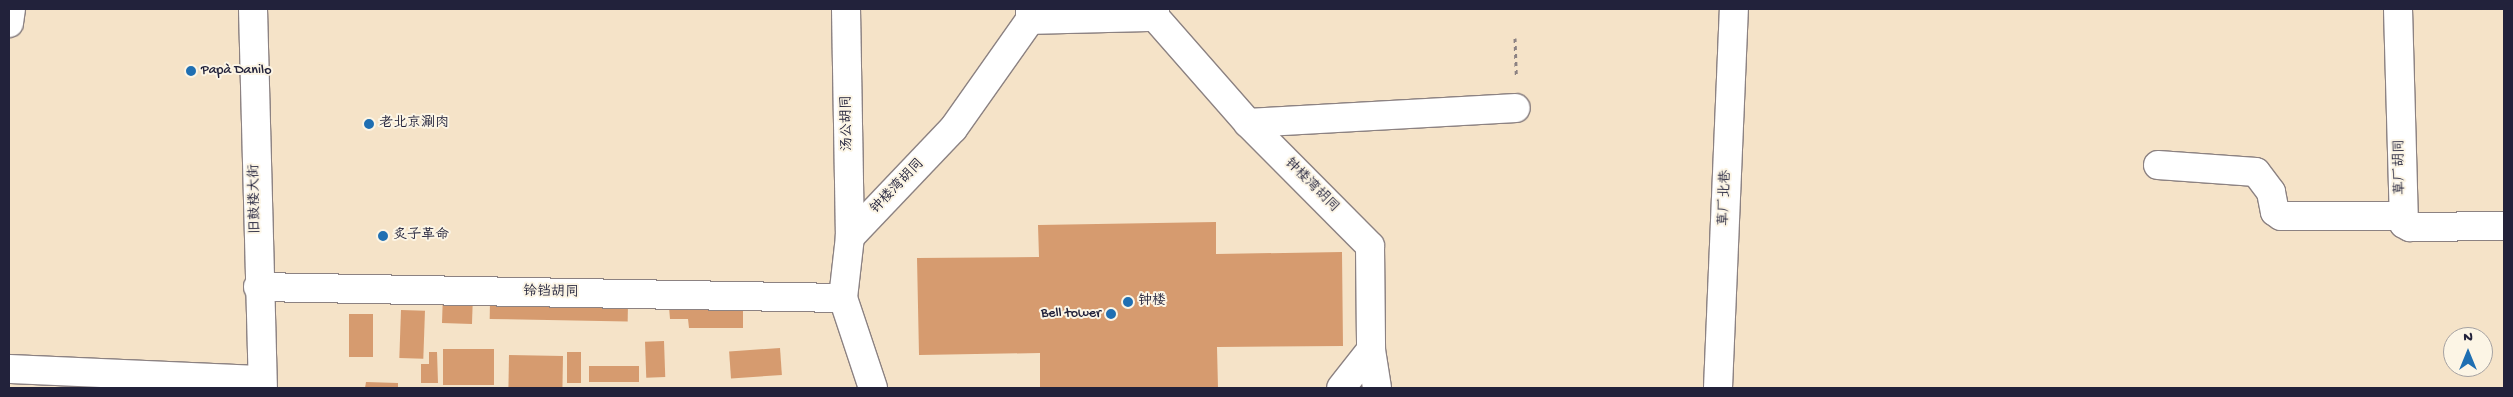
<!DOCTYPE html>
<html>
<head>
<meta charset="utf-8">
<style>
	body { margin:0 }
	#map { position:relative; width:2513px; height:397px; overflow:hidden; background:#f5e3c8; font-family:"Gochi Hand","LXGW WenKai TC",sans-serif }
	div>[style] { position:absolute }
	.building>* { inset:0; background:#d69b6f; transform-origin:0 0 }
	.path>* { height:3px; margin-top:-1.5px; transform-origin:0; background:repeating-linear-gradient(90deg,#8c8282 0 4px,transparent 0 8px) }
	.roads { filter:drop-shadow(1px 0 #8c8282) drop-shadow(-1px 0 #8c8282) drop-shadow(0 1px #8c8282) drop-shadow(0 -1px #8c8282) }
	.minor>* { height:28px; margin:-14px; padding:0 14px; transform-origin:14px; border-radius:14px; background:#fff }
	.major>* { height:28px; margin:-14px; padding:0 14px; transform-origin:14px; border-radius:14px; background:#fff }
	.dots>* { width:14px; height:14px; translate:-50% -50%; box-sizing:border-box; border:2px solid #fcf5e5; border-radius:50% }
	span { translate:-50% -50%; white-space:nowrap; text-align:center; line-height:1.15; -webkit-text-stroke:4px #fcf5e5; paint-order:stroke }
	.poi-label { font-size:14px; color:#22223b }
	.left { translate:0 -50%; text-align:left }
	.right { translate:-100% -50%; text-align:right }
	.street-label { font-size:14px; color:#22223b }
	.frame { position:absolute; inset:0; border:10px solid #22223b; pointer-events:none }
	.north { position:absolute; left:2443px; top:327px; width:50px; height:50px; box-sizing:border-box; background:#fcf5e5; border:1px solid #a5a1a1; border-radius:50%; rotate:0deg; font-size:14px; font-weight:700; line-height:20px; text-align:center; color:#22223b }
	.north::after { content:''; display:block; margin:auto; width:18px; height:22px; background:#1f6fb2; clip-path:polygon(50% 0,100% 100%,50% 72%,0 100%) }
</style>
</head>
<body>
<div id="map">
	<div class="building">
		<div style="clip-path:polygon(1216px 222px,1216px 254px,1342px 252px,1343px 346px,1217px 347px,1218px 388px,1040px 388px,1040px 353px,919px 355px,917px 258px,1039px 257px,1038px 225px)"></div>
		<div style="left:443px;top:294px;width:30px;height:29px;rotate:2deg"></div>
		<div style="left:490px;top:301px;width:138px;height:18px;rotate:1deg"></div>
		<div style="clip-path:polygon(743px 301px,743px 328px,689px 328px,688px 319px,670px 319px,669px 307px)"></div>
		<div style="left:401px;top:310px;width:24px;height:48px;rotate:2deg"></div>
		<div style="left:349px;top:314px;width:24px;height:43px"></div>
		<div style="left:664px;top:341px;width:36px;height:19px;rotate:88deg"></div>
		<div style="left:780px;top:348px;width:27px;height:51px;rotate:86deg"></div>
		<div style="left:443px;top:349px;width:51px;height:36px"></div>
		<div style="clip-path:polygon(429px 352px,437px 352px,438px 383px,421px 383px,421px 364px,429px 364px)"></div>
		<div style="left:567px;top:352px;width:14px;height:31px"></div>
		<div style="left:509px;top:355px;width:54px;height:33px;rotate:1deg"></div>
		<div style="left:639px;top:366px;width:16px;height:50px;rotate:90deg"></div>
		<div style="clip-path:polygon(366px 382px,398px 383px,398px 388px,365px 388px)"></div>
	</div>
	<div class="path">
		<div style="left:1515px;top:38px;width:37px;rotate:88deg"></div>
	</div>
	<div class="roads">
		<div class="minor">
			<div style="left:846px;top:9px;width:228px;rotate:89deg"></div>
			<div style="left:1155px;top:9px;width:8px;rotate:90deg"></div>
			<div style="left:1155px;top:17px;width:141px;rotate:48.7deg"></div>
			<div style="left:1248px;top:123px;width:173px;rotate:45.2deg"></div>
			<div style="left:1370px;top:246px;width:104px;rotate:89.4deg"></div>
			<div style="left:1371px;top:350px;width:48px;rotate:128.3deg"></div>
			<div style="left:2398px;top:9px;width:215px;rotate:88.4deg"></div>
			<div style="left:2404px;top:224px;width:7px;rotate:27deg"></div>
			<div style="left:2410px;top:227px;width:94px;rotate:-0.6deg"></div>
			<div style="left:1030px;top:20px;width:125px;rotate:-1.4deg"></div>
			<div style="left:9px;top:23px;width:14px;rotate:-82deg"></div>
			<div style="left:1248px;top:123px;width:268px;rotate:-3.2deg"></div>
			<div style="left:2158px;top:165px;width:98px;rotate:4.1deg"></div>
			<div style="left:2256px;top:172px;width:25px;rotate:53deg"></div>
			<div style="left:2271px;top:192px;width:20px;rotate:79deg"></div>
			<div style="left:2275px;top:212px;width:7px;rotate:34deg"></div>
			<div style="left:2281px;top:216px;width:121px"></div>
			<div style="left:258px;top:287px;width:585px;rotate:1.08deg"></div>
			<div style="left:1371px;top:350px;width:38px;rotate:81deg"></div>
			<div style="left:9px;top:369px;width:253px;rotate:2.5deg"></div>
			<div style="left:873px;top:388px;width:95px;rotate:-108.4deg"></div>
			<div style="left:843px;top:298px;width:61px;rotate:-83.5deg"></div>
			<div style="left:850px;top:237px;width:149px;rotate:-46.4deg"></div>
			<div style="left:953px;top:129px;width:133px;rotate:-54.8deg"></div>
			<div style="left:1030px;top:20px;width:11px;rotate:-90deg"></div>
			<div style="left:1718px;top:388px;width:379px;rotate:-87.6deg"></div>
		</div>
		<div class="major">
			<div style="left:253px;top:9px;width:379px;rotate:88.5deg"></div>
		</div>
	</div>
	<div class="dots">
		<div style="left:191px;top:71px;background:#1f6fb2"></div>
		<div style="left:369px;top:124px;background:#1f6fb2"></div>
		<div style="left:383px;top:236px;background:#1f6fb2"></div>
		<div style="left:1128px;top:302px;background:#1f6fb2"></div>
		<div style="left:1111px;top:314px;background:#1f6fb2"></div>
	</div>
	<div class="poi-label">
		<span class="left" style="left:201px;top:71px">Papà Danilo</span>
		<span class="left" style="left:379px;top:124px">老北京涮肉</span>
		<span class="left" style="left:393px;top:236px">炙子革命</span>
		<span class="left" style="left:1138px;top:302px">钟楼</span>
		<span class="right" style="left:1101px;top:314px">Bell tower</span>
	</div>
	<div class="street-label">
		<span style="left:848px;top:123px;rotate:-91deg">汤公胡同</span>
		<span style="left:2401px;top:167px;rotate:-91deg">草厂胡同</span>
		<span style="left:1311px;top:186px;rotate:45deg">钟楼湾胡同</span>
		<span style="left:898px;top:187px;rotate:-46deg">钟楼湾胡同</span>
		<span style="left:1726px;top:198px;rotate:-88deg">草厂北巷</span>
		<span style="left:256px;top:199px;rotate:-91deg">旧鼓楼大街</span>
		<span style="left:551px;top:293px;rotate:1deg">铃铛胡同</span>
	</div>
	<div class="frame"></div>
	<div class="north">N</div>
</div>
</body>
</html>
